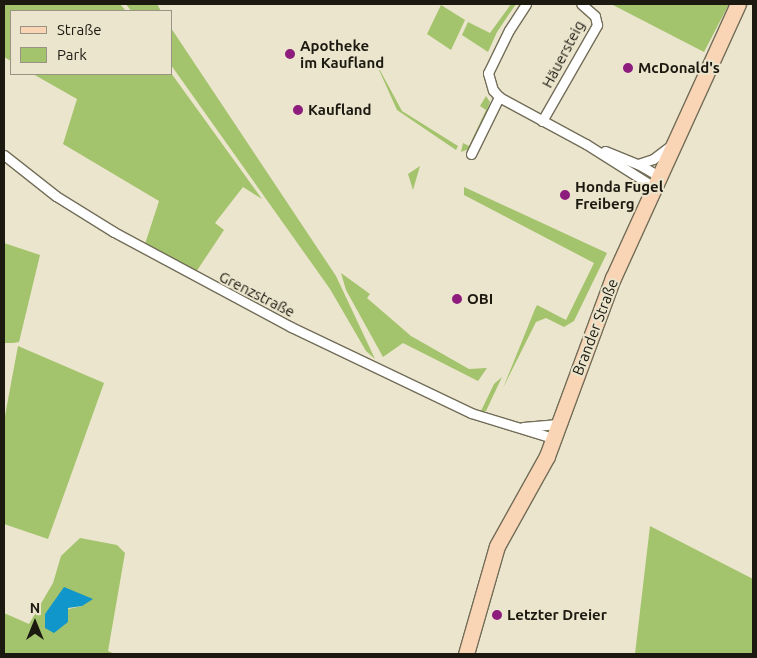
<!DOCTYPE html>
<html>
<head>
<meta charset="utf-8">
<style>
	body { margin:0 }
	#map { position:relative; width:757px; height:658px; overflow:hidden; background:#ebe5cd; font-family:Ubuntu,sans-serif }
	div>[style] { position:absolute }
	.green>* { inset:0; background:#a3c36c }
	.water>* { inset:0; background:#1096ca }
	.roads { filter:drop-shadow(1px 0 #726d58) drop-shadow(-1px 0 #726d58) drop-shadow(0 1px #726d58) drop-shadow(0 -1px #726d58) }
	.minor>* { height:9px; margin:-4.5px; padding:0 4.5px; transform-origin:4.5px; border-radius:4.5px; background:#fff }
	.primary>* { height:15px; margin:-7.5px; padding:0 7.5px; transform-origin:7.5px; border-radius:7.5px; background:#fad5b5 }
	.dots>* { width:14px; height:14px; translate:-50% -50%; box-sizing:border-box; border:2px solid #ebe5cd; border-radius:50% }
	span { translate:-50% -50%; white-space:nowrap; text-align:center; line-height:1.15; -webkit-text-stroke:4px #ebe5cd; paint-order:stroke }
	.poi-label { font-size:15px; color:#1c1911; font-weight:700 }
	.left { translate:0 -50%; text-align:left }
	.street-label { font-size:15px; color:#1c1911 }
	.frame { position:absolute; inset:0; border:5px solid #1c1911; pointer-events:none }
	.legend { position:absolute; left:10px; top:10px; width:162px; height:65px; box-sizing:border-box; background:#ebe5cd; border:1px solid #989382; margin:0; padding:6px 9px; list-style:none; font-size:15px; color:#1c1911 }
	.legend li { display:flex; align-items:center; gap:10px; height:25px }
	.legend b { width:25px; border:1px solid #989382 }
	.north { position:absolute; left:10px; top:598px; width:50px; height:50px; -webkit-text-stroke:4px #ebe5cd; paint-order:stroke; rotate:0deg; font-size:14px; font-weight:700; line-height:20px; text-align:center; color:#1c1911 }
	.north::after { content:''; display:block; margin:auto; width:18px; height:22px; background:#1c1911; clip-path:polygon(50% 0,100% 100%,50% 72%,0 100%) }
</style>
</head>
<body>
<div id="map">
	<div class="green">
		<div style="clip-path:polygon(4px 4px,120px 4px,126px 11px,11px 11px,11px 61px,4px 57px)"></div>
		<div style="clip-path:polygon(126px 4px,157px 4px,161px 11px,131px 11px)"></div>
		<div style="clip-path:polygon(511px 4px,516px 4px,497px 32px,488px 52px,462px 35px,468px 22px,490px 33px)"></div>
		<div style="clip-path:polygon(611px 4px,729px 4px,704px 52px)"></div>
		<div style="clip-path:polygon(441px 5px,465px 20px,451px 50px,427px 34px)"></div>
		<div style="clip-path:polygon(171px 28px,336px 276px,375px 359px,366px 351px,330px 289px,171px 65px)"></div>
		<div style="clip-path:polygon(375px 61px,402px 111px,458px 146px,456px 150px,397px 110px)"></div>
		<div style="clip-path:polygon(171px 73px,262px 199px,243px 187px,215px 223px,224px 230px,196px 272px,145px 244px,159px 201px,63px 144px,77px 99px,33px 74px)"></div>
		<div style="clip-path:polygon(486px 96px,490px 102px,484px 118px,469px 149px,461px 152px,463px 143px,469px 146px,486px 110px,480px 106px)"></div>
		<div style="clip-path:polygon(420px 166px,413px 190px,408px 174px)"></div>
		<div style="clip-path:polygon(464px 187px,607px 253px,574px 321px,564px 327px,546px 318px,536px 322px,503px 388px,535px 309px,537px 305px,566px 320px,594px 263px,464px 195px)"></div>
		<div style="clip-path:polygon(4px 243px,40px 255px,19px 342px,13px 343px,4px 343px)"></div>
		<div style="clip-path:polygon(341px 273px,370px 294px,367px 298px,411px 336px,469px 369px,487px 368px,478px 381px,403px 343px,383px 357px,346px 290px)"></div>
		<div style="clip-path:polygon(18px 346px,104px 383px,48px 539px,4px 524px,4px 421px)"></div>
		<div style="clip-path:polygon(502px 377px,486px 411px,481px 411px,494px 384px)"></div>
		<div style="clip-path:polygon(650px 526px,753px 579px,753px 654px,635px 654px)"></div>
		<div style="clip-path:polygon(evenodd,80px 538px,117px 545px,125px 553px,108px 651px,115px 654px,4px 654px,4px 613px,29px 624px,53px 583px,61px 556px,80px 538px,55px 604px,82px 606px,45px 614px,55px 604px)"></div>
	</div>
	<div class="water">
		<div style="clip-path:polygon(64px 587px,93px 599px,82px 606px,68px 608px,68px 622px,54px 633px,45px 628px,45px 614px)"></div>
	</div>
	<div class="roads">
		<div class="minor">
			<div style="left:526px;top:4px;width:31px;rotate:123deg"></div>
			<div style="left:509px;top:30px;width:48px;rotate:116deg"></div>
			<div style="left:488px;top:73px;width:18px;rotate:74deg"></div>
			<div style="left:493px;top:90px;width:9px;rotate:49deg"></div>
			<div style="left:499px;top:97px;width:99px;rotate:28.4deg"></div>
			<div style="left:586px;top:144px;width:80px;rotate:32.3deg"></div>
			<div style="left:542px;top:121px;width:111px;rotate:-60.2deg"></div>
			<div style="left:597px;top:25px;width:9px;rotate:-103deg"></div>
			<div style="left:595px;top:16px;width:18px;rotate:-139deg"></div>
			<div style="left:605px;top:151px;width:35px;rotate:22deg"></div>
			<div style="left:638px;top:164px;width:24px;rotate:30deg"></div>
			<div style="left:471px;top:154px;width:64px;rotate:-63.8deg"></div>
			<div style="left:4px;top:155px;width:66px;rotate:38.3deg"></div>
			<div style="left:56px;top:196px;width:68px;rotate:31.8deg"></div>
			<div style="left:114px;top:232px;width:201px;rotate:28.2deg"></div>
			<div style="left:291px;top:327px;width:199px;rotate:25.5deg"></div>
			<div style="left:471px;top:413px;width:86px;rotate:17deg"></div>
			<div style="left:638px;top:164px;width:16px;rotate:-18deg"></div>
			<div style="left:653px;top:159px;width:21px;rotate:-37deg"></div>
			<div style="left:523px;top:427px;width:35px;rotate:-5deg"></div>
		</div>
		<div class="primary">
			<div style="left:466px;top:654px;width:112px;rotate:-74deg"></div>
			<div style="left:497px;top:546px;width:103px;rotate:-60.9deg"></div>
			<div style="left:547px;top:456px;width:190px;rotate:-69.7deg"></div>
			<div style="left:613px;top:278px;width:301px;rotate:-65.5deg"></div>
		</div>
	</div>
	<div class="dots">
		<div style="left:290px;top:54px;background:#8d1c7d"></div>
		<div style="left:628px;top:68px;background:#8d1c7d"></div>
		<div style="left:298px;top:110px;background:#8d1c7d"></div>
		<div style="left:565px;top:195px;background:#8d1c7d"></div>
		<div style="left:457px;top:299px;background:#8d1c7d"></div>
		<div style="left:497px;top:615px;background:#8d1c7d"></div>
	</div>
	<div class="poi-label">
		<span class="left" style="left:300px;top:54px">Apotheke<br>im Kaufland</span>
		<span class="left" style="left:638px;top:68px">McDonald's</span>
		<span class="left" style="left:308px;top:110px">Kaufland</span>
		<span class="left" style="left:575px;top:195px">Honda Fugel<br>Freiberg</span>
		<span class="left" style="left:467px;top:299px">OBI</span>
		<span class="left" style="left:507px;top:615px">Letzter Dreier</span>
	</div>
	<div class="street-label">
		<span style="left:563px;top:54px;rotate:-62deg">Häuersteig</span>
		<span style="left:257px;top:294px;rotate:27deg">Grenzstraße</span>
		<span style="left:595px;top:327px;rotate:-69deg">Brander Straße</span>
	</div>
	<div class="frame"></div>
	<ul class="legend">
	<li><b style="height:6px;background:#fad5b5"></b>Straße</li>
	<li><b style="height:14px;background:#a3c36c"></b>Park</li>
	</ul>
	<div class="north">N</div>
</div>
</body>
</html>
